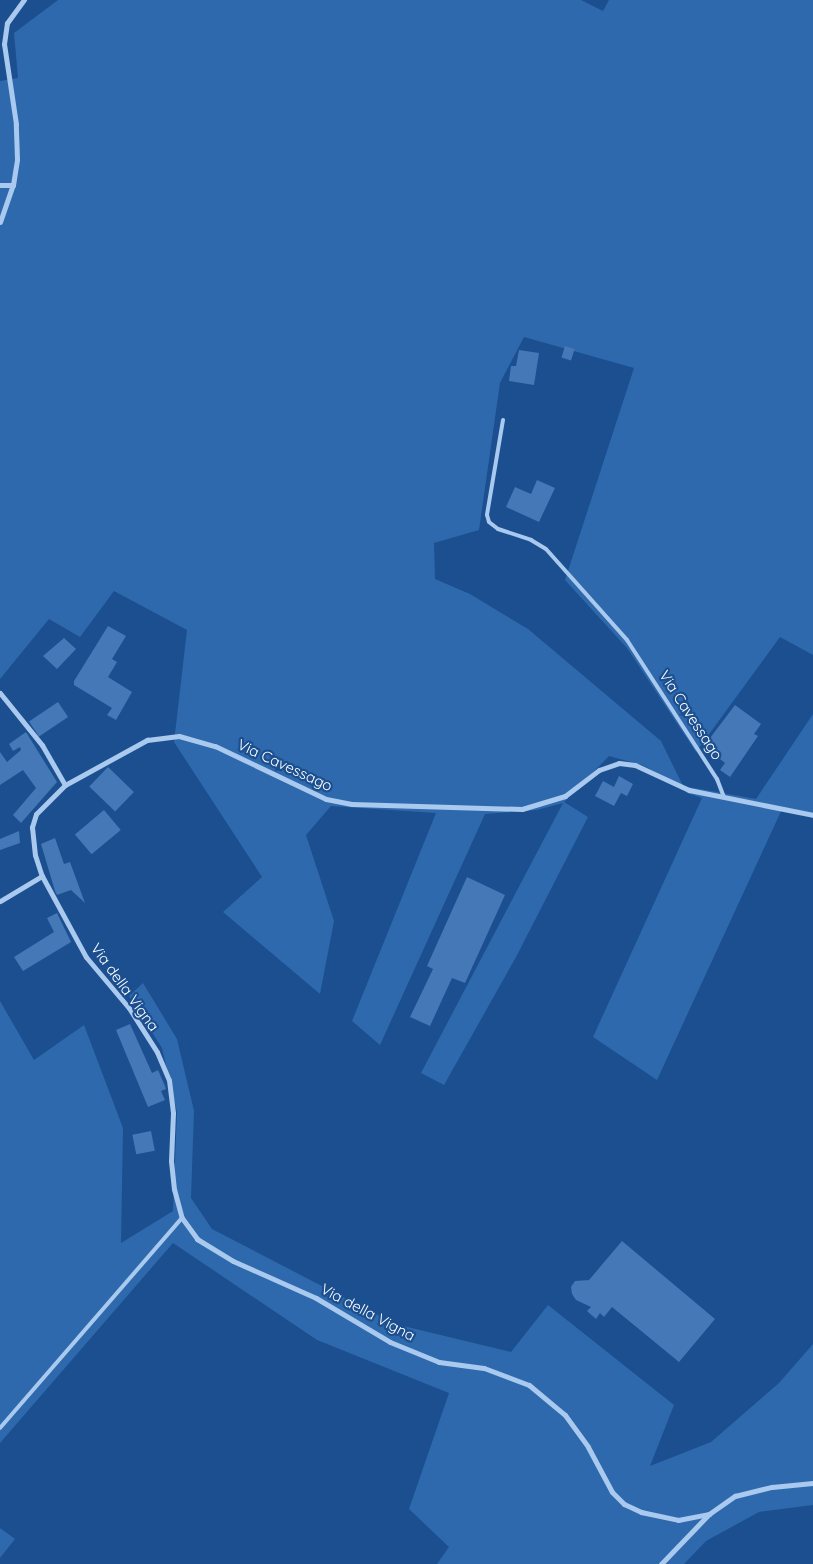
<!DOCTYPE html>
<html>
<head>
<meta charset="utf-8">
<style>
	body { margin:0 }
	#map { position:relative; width:813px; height:1564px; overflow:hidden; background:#1b4f8f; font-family:Quicksand,sans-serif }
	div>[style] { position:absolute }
	.green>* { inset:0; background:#2e69ad }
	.building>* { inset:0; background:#4478b7; transform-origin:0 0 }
	.lane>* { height:4px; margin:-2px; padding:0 2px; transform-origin:2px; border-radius:2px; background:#a9c9ee }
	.street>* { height:5px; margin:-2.5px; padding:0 2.5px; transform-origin:2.5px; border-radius:2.5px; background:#a9c9ee }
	span { translate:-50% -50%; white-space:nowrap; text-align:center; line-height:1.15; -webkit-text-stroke:4.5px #1b4f8f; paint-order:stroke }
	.street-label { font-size:15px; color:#fff }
</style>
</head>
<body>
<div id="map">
	<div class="green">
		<div style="clip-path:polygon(58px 0,581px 0,603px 11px,609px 0,813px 0,813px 655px,780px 637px,696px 752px,627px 648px,565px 580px,634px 368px,524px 337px,500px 383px,479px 530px,434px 543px,435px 579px,470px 594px,528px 629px,661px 741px,683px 786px,756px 799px,813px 714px,813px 816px,783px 807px,657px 1080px,593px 1037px,702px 798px,687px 793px,683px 786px,642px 765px,609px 756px,564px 802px,588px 817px,516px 957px,444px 1085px,421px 1073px,563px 803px,537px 810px,485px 814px,380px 1045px,352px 1021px,436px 813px,331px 806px,306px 835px,334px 921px,320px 994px,223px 912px,262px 877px,174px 742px,187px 630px,114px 591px,80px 637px,49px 619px,0 679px,0 81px,18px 78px,14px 33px)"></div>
		<div style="clip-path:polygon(143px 983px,177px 1039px,194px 1111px,191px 1198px,212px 1229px,395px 1324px,511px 1352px,548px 1305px,674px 1405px,650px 1466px,711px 1442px,779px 1383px,813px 1344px,813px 1505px,759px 1512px,706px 1541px,684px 1564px,437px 1564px,449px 1547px,409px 1509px,449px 1393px,317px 1340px,173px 1243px,0 1443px,0 1001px,34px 1060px,84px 1025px,123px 1128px,121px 1243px,173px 1211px,177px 1112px,162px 1048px,129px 996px)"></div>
		<div style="clip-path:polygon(0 1528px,15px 1539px,0 1558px)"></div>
	</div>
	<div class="building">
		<div style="left:565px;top:346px;width:10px;height:12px;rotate:17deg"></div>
		<div style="clip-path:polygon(519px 350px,539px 353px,534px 385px,509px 381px,511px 366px,516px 366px)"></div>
		<div style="clip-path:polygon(537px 480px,555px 488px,539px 522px,506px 507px,515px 487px,531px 494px)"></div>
		<div style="clip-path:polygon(108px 626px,126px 636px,112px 659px,117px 662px,108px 677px,132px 692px,116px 720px,107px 715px,112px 708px,74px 685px,74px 681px)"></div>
		<div style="clip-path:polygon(64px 638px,76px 649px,57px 669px,43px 656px)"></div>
		<div style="left:58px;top:702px;width:18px;height:35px;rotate:56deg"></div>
		<div style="clip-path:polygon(735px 705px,761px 724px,754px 734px,758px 736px,730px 777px,720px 770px,725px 763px,704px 746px)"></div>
		<div style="clip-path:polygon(26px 732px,57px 782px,21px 823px,13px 815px,36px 788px,23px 770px,0 785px,0 752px,7px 762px,21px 750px,20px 747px,13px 751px,9px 744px)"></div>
		<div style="left:108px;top:767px;width:36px;height:27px;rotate:44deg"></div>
		<div style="clip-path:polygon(619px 776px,633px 784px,627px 796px,621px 793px,614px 806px,595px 796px,603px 781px,614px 787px)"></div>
		<div style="left:104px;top:810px;width:26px;height:38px;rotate:50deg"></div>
		<div style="clip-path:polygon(19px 831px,20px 843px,0 850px,0 839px)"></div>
		<div style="clip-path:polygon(55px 838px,64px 864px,70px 862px,85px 903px,71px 890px,57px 895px,55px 891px,41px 844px)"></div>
		<div style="clip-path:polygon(467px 877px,505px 895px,465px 983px,452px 978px,430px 1026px,410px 1017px,433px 969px,427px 966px)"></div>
		<div style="clip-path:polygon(57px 913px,71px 942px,23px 971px,14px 957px,54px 932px,47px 918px)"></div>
		<div style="clip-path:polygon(130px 1024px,152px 1073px,158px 1070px,165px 1086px,166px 1089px,161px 1091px,165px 1100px,148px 1107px,116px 1030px)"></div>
		<div style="left:151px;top:1131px;width:20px;height:19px;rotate:79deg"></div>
		<div style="clip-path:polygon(622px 1241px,715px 1319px,679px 1362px,612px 1307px,604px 1317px,600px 1313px,596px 1319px,587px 1311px,591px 1307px,576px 1300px,572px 1294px,571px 1287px,575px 1281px,589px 1280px)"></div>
	</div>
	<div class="lane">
		<div style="left:503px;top:420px;width:96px;rotate:99.6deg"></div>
		<div style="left:487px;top:515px;width:7px;rotate:74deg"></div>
		<div style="left:489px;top:522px;width:11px;rotate:38deg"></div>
		<div style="left:498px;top:529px;width:35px;rotate:18deg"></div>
		<div style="left:531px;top:540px;width:17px;rotate:31deg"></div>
		<div style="left:546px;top:549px;width:122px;rotate:48.3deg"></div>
		<div style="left:627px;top:640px;width:166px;rotate:57.1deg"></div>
		<div style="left:717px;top:779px;width:19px;rotate:69deg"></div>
		<div style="left:0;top:1428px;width:278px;rotate:-49.1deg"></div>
	</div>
	<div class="street">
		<div style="left:0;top:185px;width:13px"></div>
		<div style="left:0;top:222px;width:39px;rotate:-71deg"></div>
		<div style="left:13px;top:185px;width:26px;rotate:-81deg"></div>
		<div style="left:17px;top:159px;width:35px;rotate:-92deg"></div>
		<div style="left:16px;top:124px;width:81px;rotate:-98.5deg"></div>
		<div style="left:4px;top:44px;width:21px;rotate:-82deg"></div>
		<div style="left:7px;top:23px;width:29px;rotate:-54deg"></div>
		<div style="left:0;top:693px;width:67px;rotate:51.1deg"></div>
		<div style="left:42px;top:745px;width:46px;rotate:60.1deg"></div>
		<div style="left:65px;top:785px;width:94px;rotate:-28.8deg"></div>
		<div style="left:147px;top:740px;width:32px;rotate:-7deg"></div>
		<div style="left:179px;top:736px;width:37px;rotate:16deg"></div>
		<div style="left:215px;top:746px;width:123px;rotate:25.5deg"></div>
		<div style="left:326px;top:799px;width:26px;rotate:11deg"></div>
		<div style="left:352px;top:804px;width:170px;rotate:1.7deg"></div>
		<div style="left:522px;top:809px;width:45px;rotate:-16.8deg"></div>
		<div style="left:565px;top:796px;width:43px;rotate:-37.4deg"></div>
		<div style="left:599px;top:770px;width:21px;rotate:-19deg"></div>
		<div style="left:619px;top:763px;width:16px;rotate:7deg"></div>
		<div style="left:635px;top:765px;width:60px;rotate:24.8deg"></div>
		<div style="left:689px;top:790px;width:126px;rotate:11.4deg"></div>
		<div style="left:65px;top:785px;width:41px;rotate:135deg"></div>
		<div style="left:36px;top:814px;width:14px;rotate:107deg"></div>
		<div style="left:32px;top:827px;width:28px;rotate:84deg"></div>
		<div style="left:35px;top:855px;width:22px;rotate:72deg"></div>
		<div style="left:42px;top:876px;width:92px;rotate:61.5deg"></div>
		<div style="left:86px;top:957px;width:67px;rotate:49.9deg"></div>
		<div style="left:129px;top:1008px;width:52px;rotate:57.5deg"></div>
		<div style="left:157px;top:1052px;width:30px;rotate:67deg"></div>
		<div style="left:169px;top:1080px;width:33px;rotate:83deg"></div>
		<div style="left:173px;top:1113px;width:48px;rotate:92.4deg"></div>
		<div style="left:171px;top:1161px;width:28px;rotate:84deg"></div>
		<div style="left:174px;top:1189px;width:30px;rotate:75deg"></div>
		<div style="left:182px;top:1218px;width:26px;rotate:54deg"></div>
		<div style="left:197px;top:1239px;width:42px;rotate:31.4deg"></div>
		<div style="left:233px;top:1261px;width:91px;rotate:24deg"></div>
		<div style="left:316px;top:1298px;width:86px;rotate:30.7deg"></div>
		<div style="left:390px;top:1342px;width:53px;rotate:22.2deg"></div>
		<div style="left:439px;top:1362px;width:45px;rotate:7.6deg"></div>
		<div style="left:484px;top:1368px;width:48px;rotate:20.7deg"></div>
		<div style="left:529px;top:1385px;width:47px;rotate:39.8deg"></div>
		<div style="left:565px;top:1415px;width:39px;rotate:54deg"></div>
		<div style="left:588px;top:1447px;width:51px;rotate:61.9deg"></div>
		<div style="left:612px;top:1492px;width:17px;rotate:45deg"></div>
		<div style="left:624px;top:1504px;width:19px;rotate:25deg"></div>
		<div style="left:641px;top:1512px;width:38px;rotate:12deg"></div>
		<div style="left:678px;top:1520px;width:32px;rotate:-11deg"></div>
		<div style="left:0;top:901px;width:49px;rotate:-30.8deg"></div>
		<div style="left:661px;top:1564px;width:69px;rotate:-46.2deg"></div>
		<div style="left:709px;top:1514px;width:32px;rotate:-35deg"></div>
		<div style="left:735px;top:1496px;width:38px;rotate:-14deg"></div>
		<div style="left:772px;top:1487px;width:41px;rotate:-5.6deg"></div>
	</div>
	<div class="street-label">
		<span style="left:691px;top:715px;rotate:57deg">Via Cavessago</span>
		<span style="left:285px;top:765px;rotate:25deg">Via Cavessago</span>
		<span style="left:125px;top:987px;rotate:54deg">Via della Vigna</span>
		<span style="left:368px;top:1312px;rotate:28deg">Via della Vigna</span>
	</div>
</div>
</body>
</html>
